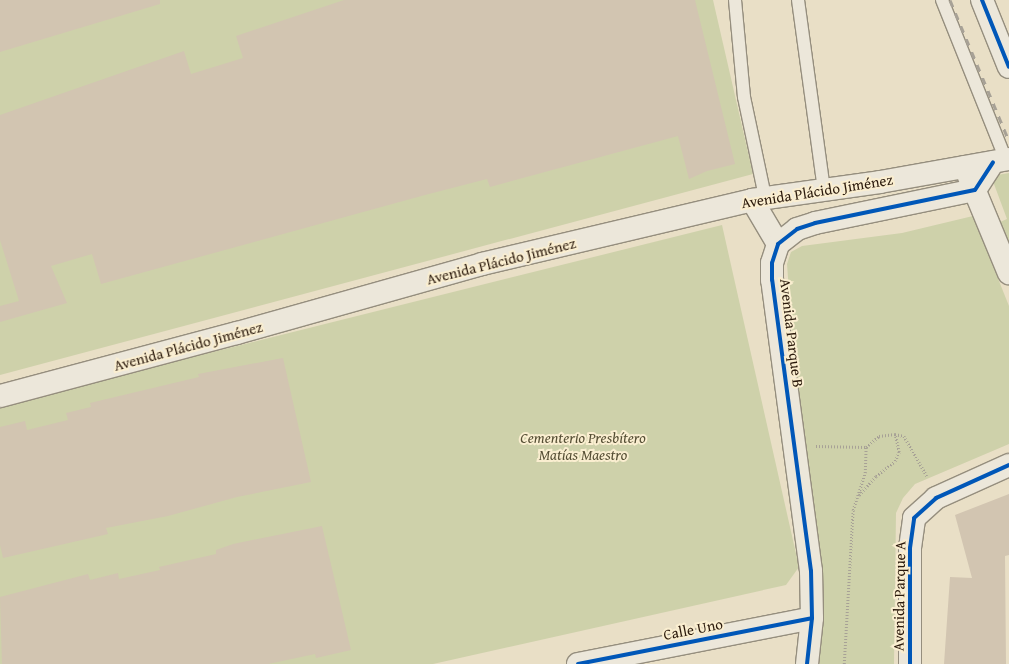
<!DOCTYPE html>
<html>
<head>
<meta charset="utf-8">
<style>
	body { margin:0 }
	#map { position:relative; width:1009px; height:664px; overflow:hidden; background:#e9dfc6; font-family:"Gentium Book Plus",serif }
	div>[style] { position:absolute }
	.green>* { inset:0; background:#ced1aa }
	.building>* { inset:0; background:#d2c5b1 }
	.path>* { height:2.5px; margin-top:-1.25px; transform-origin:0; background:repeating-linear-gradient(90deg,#a7a196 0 1px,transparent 0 3px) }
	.roads { filter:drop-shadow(1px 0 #958e7e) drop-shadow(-1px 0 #958e7e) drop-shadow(0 1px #958e7e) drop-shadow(0 -1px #958e7e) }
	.lane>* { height:12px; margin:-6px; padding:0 6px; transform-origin:6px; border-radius:6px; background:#ece7da }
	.street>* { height:22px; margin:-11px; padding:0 11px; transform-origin:11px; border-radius:11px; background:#ece7da }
	.secondary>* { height:22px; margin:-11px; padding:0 11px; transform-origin:11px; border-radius:11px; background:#ece7da }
	.rail>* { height:3px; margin-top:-1.5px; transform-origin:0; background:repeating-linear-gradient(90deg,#a7a196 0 7px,transparent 0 14px) }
	.cycleway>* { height:4px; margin:-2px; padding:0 2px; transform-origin:2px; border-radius:2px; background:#0057b8 }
	span { translate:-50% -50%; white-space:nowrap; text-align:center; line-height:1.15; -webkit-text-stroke:4px #faeed0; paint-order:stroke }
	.street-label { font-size:15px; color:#2b1a0c }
	.park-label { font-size:15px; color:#554e34; font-style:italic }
</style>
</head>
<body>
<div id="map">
	<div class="green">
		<div style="clip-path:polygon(0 0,713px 0,753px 174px,0 375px)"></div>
		<div style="clip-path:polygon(1009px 173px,1009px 245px,1000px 222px,1007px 219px,991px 176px)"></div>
		<div style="clip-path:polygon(973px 216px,1009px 306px,1009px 444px,915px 484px,903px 498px,896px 513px,894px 664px,816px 664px,787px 264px,791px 252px,802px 246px,902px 233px)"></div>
		<div style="clip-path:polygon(722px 225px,799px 567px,786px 585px,433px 664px,0 664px,0 405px)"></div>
	</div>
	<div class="building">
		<div style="clip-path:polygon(0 0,160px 0,160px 4px,0 52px)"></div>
		<div style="clip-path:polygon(344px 0,695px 0,735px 164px,707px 171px,689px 179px,678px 136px,490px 187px,487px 179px,425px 195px,101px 284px,92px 254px,51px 266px,67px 303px,0 322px,0 306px,19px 301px,0 240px,0 115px,184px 51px,191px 74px,243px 58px,236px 36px)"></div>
		<div style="clip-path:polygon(283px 358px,311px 482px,237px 497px,168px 516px,106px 528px,108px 534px,3px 558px,0 545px,0 427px,25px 421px,27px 430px,68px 420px,66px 413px,91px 407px,90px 403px,199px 377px,198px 374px)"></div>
		<div style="clip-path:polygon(1009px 494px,1009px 555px,1005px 556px,1006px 664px,944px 664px,950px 577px,972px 578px,955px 515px)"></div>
		<div style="clip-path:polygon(322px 526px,351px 650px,316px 658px,315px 654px,268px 664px,2px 664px,0 597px,88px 574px,90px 580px,118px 573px,119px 579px,160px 570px,159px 567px,216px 554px,216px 550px,233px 544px)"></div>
	</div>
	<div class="path">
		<div style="left:816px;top:446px;width:50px;rotate:1.1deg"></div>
		<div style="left:859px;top:495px;width:25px;rotate:-48deg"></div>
		<div style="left:876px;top:476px;width:24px;rotate:-38deg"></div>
		<div style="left:895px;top:461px;width:10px;rotate:-66deg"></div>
		<div style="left:899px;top:452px;width:18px;rotate:-103deg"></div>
		<div style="left:844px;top:664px;width:154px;rotate:-86.7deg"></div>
		<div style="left:853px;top:510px;width:39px;rotate:-72deg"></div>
		<div style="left:865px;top:473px;width:26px;rotate:-88deg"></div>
		<div style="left:866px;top:447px;width:17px;rotate:-40deg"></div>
		<div style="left:879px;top:436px;width:16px;rotate:-7deg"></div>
		<div style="left:895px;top:434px;width:9px;rotate:13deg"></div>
		<div style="left:904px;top:436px;width:46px;rotate:60.1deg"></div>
	</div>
	<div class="roads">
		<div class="lane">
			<div style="left:735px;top:0;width:97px;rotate:84.7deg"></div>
			<div style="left:744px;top:97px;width:102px;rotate:78.1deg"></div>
			<div style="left:798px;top:0;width:191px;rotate:82.2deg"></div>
			<div style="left:942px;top:0;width:172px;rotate:68.2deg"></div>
		</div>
		<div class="street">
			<div style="left:982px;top:0;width:72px;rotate:68.1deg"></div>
			<div style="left:752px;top:200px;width:51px;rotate:59.4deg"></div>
			<div style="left:578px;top:664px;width:238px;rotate:-11.1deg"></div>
			<div style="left:807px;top:664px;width:46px;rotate:-83.8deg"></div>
			<div style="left:812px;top:618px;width:47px;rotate:-91.2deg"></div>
			<div style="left:811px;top:571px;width:294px;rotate:-97.6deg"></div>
			<div style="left:772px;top:280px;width:17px;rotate:-90deg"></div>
			<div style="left:772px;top:263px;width:20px;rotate:-72deg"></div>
			<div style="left:778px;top:244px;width:24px;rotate:-38deg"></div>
			<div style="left:797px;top:229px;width:19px;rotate:-18deg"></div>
			<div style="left:815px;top:223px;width:163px;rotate:-11.7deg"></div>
			<div style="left:975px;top:190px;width:33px;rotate:-57deg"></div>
			<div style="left:910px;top:664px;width:116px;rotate:-90deg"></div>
			<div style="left:910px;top:548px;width:30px;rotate:-82deg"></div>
			<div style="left:914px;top:518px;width:30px;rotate:-42deg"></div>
			<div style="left:936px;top:498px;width:80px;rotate:-24.3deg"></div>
		</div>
		<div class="secondary">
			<div style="left:965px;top:167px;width:115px;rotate:67.5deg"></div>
			<div style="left:0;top:396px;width:245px;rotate:-14.9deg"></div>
			<div style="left:237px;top:333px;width:255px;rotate:-15.7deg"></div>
			<div style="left:482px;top:264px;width:277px;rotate:-13.3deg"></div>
			<div style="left:752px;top:200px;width:129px;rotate:-8deg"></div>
			<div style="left:880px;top:182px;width:131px;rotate:-10.1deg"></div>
		</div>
	</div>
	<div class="rail">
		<div style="left:950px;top:0;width:153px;rotate:67.3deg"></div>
	</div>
	<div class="cycleway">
		<div style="left:982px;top:0;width:72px;rotate:68.1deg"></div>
		<div style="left:578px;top:664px;width:238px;rotate:-11.1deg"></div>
		<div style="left:807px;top:664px;width:46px;rotate:-83.8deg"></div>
		<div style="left:812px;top:618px;width:47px;rotate:-91.2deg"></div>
		<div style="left:811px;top:571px;width:294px;rotate:-97.6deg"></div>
		<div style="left:772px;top:280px;width:17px;rotate:-90deg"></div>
		<div style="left:772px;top:263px;width:20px;rotate:-72deg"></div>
		<div style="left:778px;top:244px;width:24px;rotate:-38deg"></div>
		<div style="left:797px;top:229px;width:19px;rotate:-18deg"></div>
		<div style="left:815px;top:223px;width:163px;rotate:-11.7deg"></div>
		<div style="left:975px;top:190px;width:33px;rotate:-57deg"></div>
		<div style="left:910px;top:664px;width:116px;rotate:-90deg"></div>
		<div style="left:910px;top:548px;width:30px;rotate:-82deg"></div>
		<div style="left:914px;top:518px;width:30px;rotate:-42deg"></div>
		<div style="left:936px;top:498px;width:80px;rotate:-24.3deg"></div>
	</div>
	<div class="street-label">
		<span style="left:817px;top:191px;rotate:-9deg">Avenida Plácido Jiménez</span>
		<span style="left:501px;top:261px;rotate:-14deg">Avenida Plácido Jiménez</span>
		<span style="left:792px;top:333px;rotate:83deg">Avenida Parque B</span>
		<span style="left:188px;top:346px;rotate:-15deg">Avenida Plácido Jiménez</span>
		<span style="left:899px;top:596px;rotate:-89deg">Avenida Parque A</span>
		<span style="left:693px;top:629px;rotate:-11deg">Calle Uno</span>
	</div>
	<div class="park-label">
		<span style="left:583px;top:446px">Cementerio Presbítero<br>Matías Maestro</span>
	</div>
</div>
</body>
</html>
